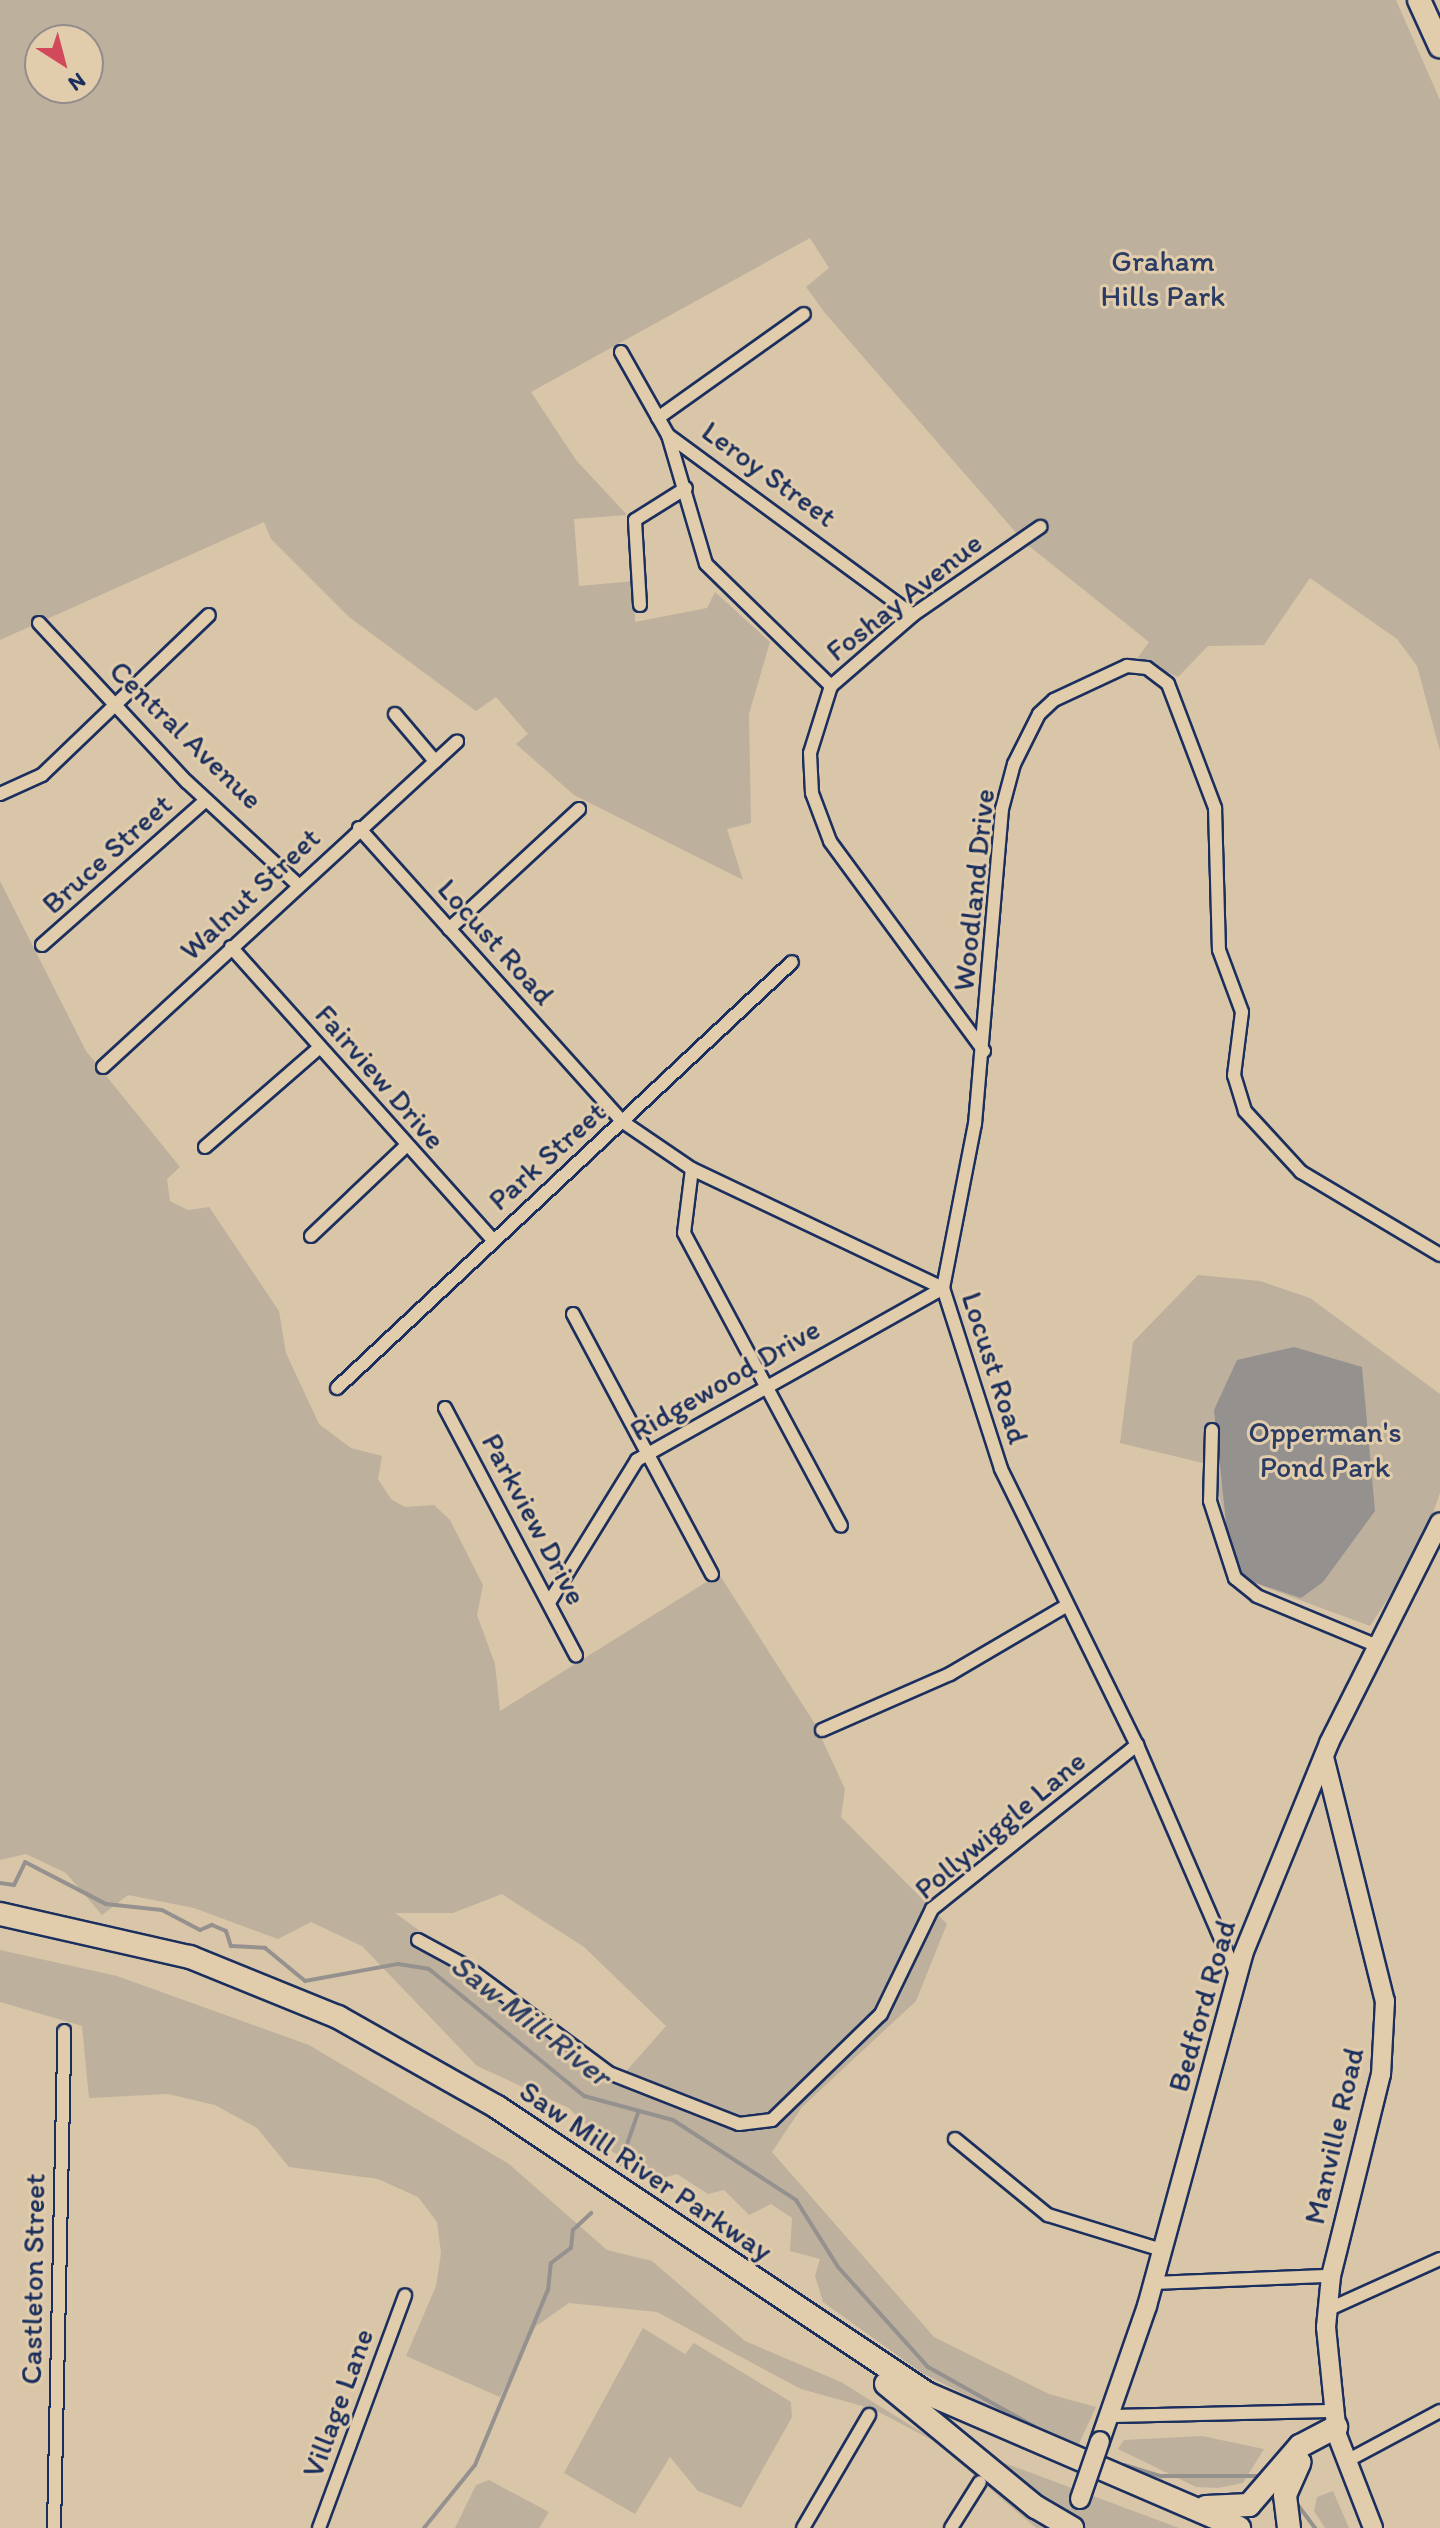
<!DOCTYPE html>
<style>
body{margin:0}
#map{position:relative;width:1440px;height:2528px;overflow:hidden;background:#d9c6a8;font-family:Itim,sans-serif}
div>[style]{position:absolute}
.green>*{inset:0;background:#bdb09d}
.water>*{inset:0;background:#95918e}
.stream>*{height:4px;margin:-2px;padding:0 2px;transform-origin:2px;border-radius:2px;background:#95918e}
.roads{filter:drop-shadow(2px 0 #1b2f5e) drop-shadow(-2px 0 #1b2f5e) drop-shadow(0 2px #1b2f5e) drop-shadow(0 -2px #1b2f5e)}
.street>*{height:12px;margin:-6px;padding:0 6px;transform-origin:6px;border-radius:6px;background:#e1ccab}
.secondary>*{height:18px;margin:-9px;padding:0 9px;transform-origin:9px;border-radius:9px;background:#e1ccab}
.highway>*{height:22px;margin:-11px;padding:0 11px;transform-origin:11px;border-radius:11px;background:#e1ccab}
.bridges{filter:drop-shadow(2px 0 #1b2f5e) drop-shadow(-2px 0 #1b2f5e) drop-shadow(0 2px #1b2f5e) drop-shadow(0 -2px #1b2f5e)}
.secondary-bridge>*{height:18px;margin:-9px;padding:0 9px;transform-origin:9px;border-radius:9px;background:#e1ccab}
span{translate:-50% -50%;white-space:nowrap;text-align:center;line-height:1.15;-webkit-text-stroke:6px #e1ccab;paint-order:stroke}
.park-label{font-size:30px;color:#2b3c64}
.street-label{font-size:30px;color:#1b2f5e}
.water-label{font-size:32px;color:#2d3e65;font-style:italic}
.north{position:absolute;left:24px;top:24px;width:80px;height:80px;box-sizing:border-box;background:#e1ccab;border:2px solid #928d8c;border-radius:50%;rotate:144deg;font-size:22px;font-weight:700;line-height:32px;text-align:center;color:#1b2f5e}
.north::after{content:'';display:block;margin:auto;width:28px;height:36px;background:#d1495b;clip-path:polygon(50% 0,100% 100%,50% 72%,0 100%)}
</style>
<div id="map">
<div class="green">
<i style="clip-path:polygon(evenodd,0 0,1396px 0,1440px 100px,1440px 751px,1417px 666px,1397px 639px,1310px 578px,1264px 645px,1208px 646px,1178px 677px,1137px 659px,1149px 642px,1024px 542px,825px 313px,806px 287px,829px 268px,810px 238px,531px 392px,576px 460px,627px 515px,574px 519px,579px 586px,634px 581px,635px 622px,707px 608px,715px 592px,770px 642px,749px 714px,751px 823px,727px 829px,743px 880px,574px 795px,516px 744px,528px 734px,496px 697px,476px 711px,349px 617px,271px 539px,264px 522px,0 640px,0 0,40px 40px,88px 40px,88px 88px,40px 88px,40px 40px)"></i>
<i style="clip-path:polygon(evenodd,0 881px,86px 1051px,180px 1167px,167px 1179px,170px 1201px,188px 1210px,209px 1207px,279px 1311px,286px 1353px,319px 1424px,351px 1448px,382px 1456px,378px 1479px,391px 1499px,405px 1507px,434px 1505px,450px 1520px,483px 1585px,477px 1615px,495px 1664px,500px 1711px,719px 1574px,815px 1724px,845px 1789px,841px 1817px,947px 1924px,916px 2001px,802px 2107px,772px 2152px,934px 2337px,1049px 2394px,1096px 2407px,1076px 2450px,922px 2373px,823px 2302px,815px 2276px,820px 2259px,790px 2251px,792px 2218px,771px 2204px,749px 2215px,724px 2190px,708px 2194px,677px 2174px,657px 2179px,613px 2152px,569px 2108px,477px 2066px,362px 1946px,311px 1922px,278px 1939px,194px 1908px,128px 1895px,102px 1915px,66px 1873px,26px 1854px,0 1860px,0 881px,502px 1894px,584px 1947px,666px 2026px,622px 2076px,395px 1913px,453px 1913px,502px 1894px)"></i>
<i style="clip-path:polygon(1198px 1275px,1260px 1281px,1310px 1298px,1440px 1394px,1440px 1493px,1420px 1550px,1370px 1626px,1262px 1586px,1238px 1568px,1211px 1465px,1120px 1443px,1133px 1342px)"></i>
<i style="clip-path:polygon(0 1950px,117px 1976px,309px 2045px,509px 2164px,607px 2250px,652px 2261px,745px 2341px,841px 2382px,971px 2463px,999px 2461px,1179px 2528px,1036px 2528px,934px 2441px,873px 2409px,801px 2389px,657px 2312px,569px 2303px,536px 2326px,500px 2397px,406px 2356px,436px 2286px,441px 2253px,437px 2222px,418px 2197px,378px 2179px,289px 2167px,257px 2128px,215px 2105px,168px 2094px,89px 2098px,82px 2026px,0 2002px)"></i>
<i style="clip-path:polygon(643px 2328px,685px 2354px,694px 2343px,791px 2402px,792px 2417px,741px 2508px,698px 2491px,670px 2457px,635px 2514px,564px 2473px)"></i>
<i style="clip-path:polygon(1202px 2436px,1264px 2449px,1243px 2483px,1218px 2488px,1196px 2487px,1118px 2449px,1124px 2440px)"></i>
<i style="clip-path:polygon(489px 2480px,549px 2512px,539px 2528px,455px 2528px,476px 2485px)"></i>
<i style="clip-path:polygon(1333px 2491px,1349px 2528px,1325px 2528px,1314px 2511px,1317px 2497px)"></i>
</div>
<div class="water">
<i style="clip-path:polygon(1294px 1347px,1362px 1367px,1375px 1511px,1323px 1582px,1301px 1598px,1243px 1579px,1229px 1550px,1214px 1410px,1237px 1360px)"></i>
</div>
<div class="stream">
<i style="left:0;top:1883px;width:14px;rotate:8deg"></i>
<i style="left:14px;top:1885px;width:25px;rotate:-64deg"></i>
<i style="left:25px;top:1862px;width:91px;rotate:27.4deg"></i>
<i style="left:106px;top:1904px;width:56px;rotate:6.1deg"></i>
<i style="left:162px;top:1910px;width:43px;rotate:27.8deg"></i>
<i style="left:200px;top:1930px;width:13px;rotate:-23deg"></i>
<i style="left:212px;top:1925px;width:15px;rotate:23deg"></i>
<i style="left:226px;top:1931px;width:16px;rotate:72deg"></i>
<i style="left:231px;top:1946px;width:34px;rotate:3deg"></i>
<i style="left:265px;top:1948px;width:52px;rotate:39.5deg"></i>
<i style="left:305px;top:1981px;width:95px;rotate:-10.4deg"></i>
<i style="left:398px;top:1964px;width:31px;rotate:9deg"></i>
<i style="left:429px;top:1969px;width:200px;rotate:39.3deg"></i>
<i style="left:584px;top:2096px;width:92px;rotate:15.1deg"></i>
<i style="left:673px;top:2120px;width:147px;rotate:33deg"></i>
<i style="left:796px;top:2200px;width:79px;rotate:57.9deg"></i>
<i style="left:838px;top:2267px;width:135px;rotate:48deg"></i>
<i style="left:928px;top:2367px;width:141px;rotate:29.3deg"></i>
<i style="left:620px;top:2164px;width:54px;rotate:-70.6deg"></i>
<i style="left:1124px;top:2465px;width:39px;rotate:17deg"></i>
<i style="left:1161px;top:2476px;width:102px"></i>
<i style="left:1294px;top:2500px;width:35px;rotate:53deg"></i>
<i style="left:424px;top:2528px;width:81px;rotate:-51deg"></i>
<i style="left:475px;top:2465px;width:190px;rotate:-67.4deg"></i>
<i style="left:548px;top:2290px;width:27px;rotate:-84deg"></i>
<i style="left:551px;top:2263px;width:25px;rotate:-37deg"></i>
<i style="left:571px;top:2248px;width:18px;rotate:-84deg"></i>
<i style="left:573px;top:2230px;width:25px;rotate:-43deg"></i>
</div>
<div class="roads">
<div class="street">
<i style="left:621px;top:352px;width:95px;rotate:60.5deg"></i>
<i style="left:668px;top:435px;width:134px;rotate:73.6deg"></i>
<i style="left:706px;top:564px;width:175px;rotate:44.3deg"></i>
<i style="left:658px;top:418px;width:179px;rotate:-35.5deg"></i>
<i style="left:668px;top:435px;width:304px;rotate:36.3deg"></i>
<i style="left:640px;top:605px;width:85px;rotate:-93.4deg"></i>
<i style="left:635px;top:520px;width:60px;rotate:-32.1deg"></i>
<i style="left:39px;top:623px;width:217px;rotate:47.1deg"></i>
<i style="left:187px;top:782px;width:150px;rotate:42.8deg"></i>
<i style="left:395px;top:714px;width:62px;rotate:49.6deg"></i>
<i style="left:0;top:794px;width:46px;rotate:-24.3deg"></i>
<i style="left:42px;top:775px;width:231px;rotate:-43.8deg"></i>
<i style="left:359px;top:828px;width:395px;rotate:48.1deg"></i>
<i style="left:623px;top:1122px;width:83px;rotate:34.3deg"></i>
<i style="left:692px;top:1169px;width:278px;rotate:25.4deg"></i>
<i style="left:943px;top:1288px;width:190px;rotate:72.2deg"></i>
<i style="left:1001px;top:1469px;width:308px;rotate:63.8deg"></i>
<i style="left:1137px;top:1745px;width:252px;rotate:66.6deg"></i>
<i style="left:449px;top:929px;width:177px;rotate:-42.7deg"></i>
<i style="left:42px;top:945px;width:219px;rotate:-41.5deg"></i>
<i style="left:231px;top:947px;width:393px;rotate:48.2deg"></i>
<i style="left:984px;top:1051px;width:260px;rotate:-126.3deg"></i>
<i style="left:830px;top:841px;width:51px;rotate:-110.6deg"></i>
<i style="left:812px;top:793px;width:40px;rotate:-92.9deg"></i>
<i style="left:810px;top:753px;width:70px;rotate:-72.6deg"></i>
<i style="left:831px;top:686px;width:108px;rotate:-40.9deg"></i>
<i style="left:913px;top:615px;width:155px;rotate:-34.7deg"></i>
<i style="left:103px;top:1067px;width:481px;rotate:-42.6deg"></i>
<i style="left:205px;top:1147px;width:152px;rotate:-41deg"></i>
<i style="left:692px;top:1169px;width:64px;rotate:97.1deg"></i>
<i style="left:684px;top:1233px;width:332px;rotate:61.8deg"></i>
<i style="left:311px;top:1236px;width:131px;rotate:-43.5deg"></i>
<i style="left:943px;top:1288px;width:167px;rotate:-79deg"></i>
<i style="left:975px;top:1124px;width:316px;rotate:-85.1deg"></i>
<i style="left:1002px;top:809px;width:47px;rotate:-75.1deg"></i>
<i style="left:1014px;top:764px;width:56px;rotate:-63.4deg"></i>
<i style="left:1039px;top:714px;width:21px;rotate:-43deg"></i>
<i style="left:1054px;top:700px;width:81px;rotate:-25deg"></i>
<i style="left:1127px;top:666px;width:20px;rotate:6deg"></i>
<i style="left:1147px;top:668px;width:26px;rotate:37deg"></i>
<i style="left:1168px;top:684px;width:133px;rotate:69.2deg"></i>
<i style="left:1215px;top:808px;width:142px;rotate:88.4deg"></i>
<i style="left:1219px;top:950px;width:66px;rotate:69.6deg"></i>
<i style="left:1242px;top:1012px;width:64px;rotate:97.2deg"></i>
<i style="left:1234px;top:1075px;width:38px;rotate:73deg"></i>
<i style="left:1245px;top:1111px;width:83px;rotate:47.4deg"></i>
<i style="left:1301px;top:1172px;width:162px;rotate:30.8deg"></i>
<i style="left:573px;top:1314px;width:295px;rotate:61.9deg"></i>
<i style="left:337px;top:1388px;width:623px;rotate:-43.11deg"></i>
<i style="left:445px;top:1408px;width:280px;rotate:62.1deg"></i>
<i style="left:1212px;top:1430px;width:71px;rotate:91.6deg"></i>
<i style="left:1210px;top:1501px;width:81px;rotate:72deg"></i>
<i style="left:1235px;top:1578px;width:28px;rotate:39deg"></i>
<i style="left:1257px;top:1596px;width:131px;rotate:22.5deg"></i>
<i style="left:550px;top:1601px;width:166px;rotate:-58.3deg"></i>
<i style="left:637px;top:1460px;width:351px;rotate:-29.3deg"></i>
<i style="left:822px;top:1730px;width:140px;rotate:-23.6deg"></i>
<i style="left:950px;top:1674px;width:134px;rotate:-30.4deg"></i>
<i style="left:418px;top:1940px;width:52px;rotate:28.5deg"></i>
<i style="left:464px;top:1965px;width:181px;rotate:36.7deg"></i>
<i style="left:609px;top:2073px;width:140px;rotate:21.4deg"></i>
<i style="left:739px;top:2124px;width:33px;rotate:-7deg"></i>
<i style="left:772px;top:2120px;width:152px;rotate:-44.2deg"></i>
<i style="left:881px;top:2014px;width:117px;rotate:-64.1deg"></i>
<i style="left:932px;top:1909px;width:263px;rotate:-38.7deg"></i>
<i style="left:955px;top:2139px;width:120px;rotate:39.3deg"></i>
<i style="left:1048px;top:2215px;width:119px;rotate:17.1deg"></i>
<i style="left:1153px;top:2283px;width:178px;rotate:-2.3deg"></i>
<i style="left:1327px;top:2310px;width:124px;rotate:-24.3deg"></i>
<i style="left:1109px;top:2416px;width:224px;rotate:-1.3deg"></i>
<i style="left:1345px;top:2462px;width:108px;rotate:-28.2deg"></i>
<i style="left:54px;top:2528px;width:497px;rotate:-88.8deg"></i>
<i style="left:319px;top:2528px;width:248px;rotate:-69.7deg"></i>
<i style="left:803px;top:2528px;width:131px;rotate:-59.7deg"></i>
<i style="left:951px;top:2528px;width:54px;rotate:-57.8deg"></i>
</div>
<div class="secondary">
<i style="left:1324px;top:1757px;width:252px;rotate:76deg"></i>
<i style="left:1385px;top:2001px;width:73px;rotate:93.1deg"></i>
<i style="left:1381px;top:2074px;width:208px;rotate:103.9deg"></i>
<i style="left:1331px;top:2276px;width:51px;rotate:95.6deg"></i>
<i style="left:1326px;top:2327px;width:109px;rotate:84.2deg"></i>
<i style="left:1337px;top:2435px;width:100px;rotate:68.8deg"></i>
<i style="left:1100px;top:2441px;width:143px;rotate:-70.8deg"></i>
<i style="left:1147px;top:2306px;width:365px;rotate:-74.7deg"></i>
<i style="left:1243px;top:1954px;width:228px;rotate:-67.8deg"></i>
<i style="left:1329px;top:1743px;width:247px;rotate:-63.3deg"></i>
</div>
<div class="highway">
<i style="left:1419px;top:0;width:51px;rotate:65.5deg"></i>
<i style="left:0;top:1914px;width:195px;rotate:12.8deg"></i>
<i style="left:190px;top:1957px;width:160px;rotate:22.1deg"></i>
<i style="left:338px;top:2017px;width:183px;rotate:29.5deg"></i>
<i style="left:497px;top:2107px;width:516px;rotate:33.69deg"></i>
<i style="left:926px;top:2393px;width:341px;rotate:23.3deg"></i>
<i style="left:886px;top:2384px;width:194px;rotate:39.4deg"></i>
<i style="left:1036px;top:2507px;width:42px;rotate:30.3deg"></i>
<i style="left:1206px;top:2507px;width:43px;rotate:-2.7deg"></i>
<i style="left:1249px;top:2505px;width:78px;rotate:-49.2deg"></i>
<i style="left:1300px;top:2446px;width:41px;rotate:-27.8deg"></i>
<i style="left:1289px;top:2528px;width:33px;rotate:-97deg"></i>
<i style="left:1285px;top:2495px;width:36px;rotate:-66deg"></i>
</div>
</div>
<div class="bridges">
<div class="secondary-bridge">
<i style="left:1080px;top:2499px;width:61px;rotate:-71deg"></i>
</div>
</div>
<div class="park-label">
<span style="left:1163px;top:278px">Graham<br>Hills Park</span>
<span style="left:1325px;top:1449px">Opperman's<br>Pond Park</span>
</div>
<div class="street-label">
<span style="left:769px;top:474px;rotate:36deg">Leroy Street</span>
<span style="left:904px;top:597px;rotate:-38deg">Foshay Avenue</span>
<span style="left:186px;top:735px;rotate:44deg">Central Avenue</span>
<span style="left:107px;top:854px;rotate:-42deg">Bruce Street</span>
<span style="left:974px;top:890px;rotate:-84deg">Woodland Drive</span>
<span style="left:250px;top:894px;rotate:-43deg">Walnut Street</span>
<span style="left:496px;top:942px;rotate:48deg">Locust Road</span>
<span style="left:380px;top:1077px;rotate:49deg">Fairview Drive</span>
<span style="left:547px;top:1156px;rotate:-42deg">Park Street</span>
<span style="left:995px;top:1368px;rotate:72deg">Locust Road</span>
<span style="left:725px;top:1380px;rotate:-30deg">Ridgewood Drive</span>
<span style="left:534px;top:1519px;rotate:62deg">Parkview Drive</span>
<span style="left:1000px;top:1825px;rotate:-40deg">Pollywiggle Lane</span>
<span style="left:1202px;top:2006px;rotate:-74deg">Bedford Road</span>
<span style="left:1334px;top:2136px;rotate:-77deg">Manville Road</span>
<span style="left:646px;top:2171px;rotate:34deg">Saw Mill River Parkway</span>
<span style="left:33px;top:2279px;rotate:-89deg">Castleton Street</span>
<span style="left:338px;top:2403px;rotate:-70deg">Village Lane</span>
</div>
<div class="water-label">
<span style="left:531px;top:2020px;rotate:38deg">Saw Mill River</span>
</div>
<div class="north">N</div>
</div>
